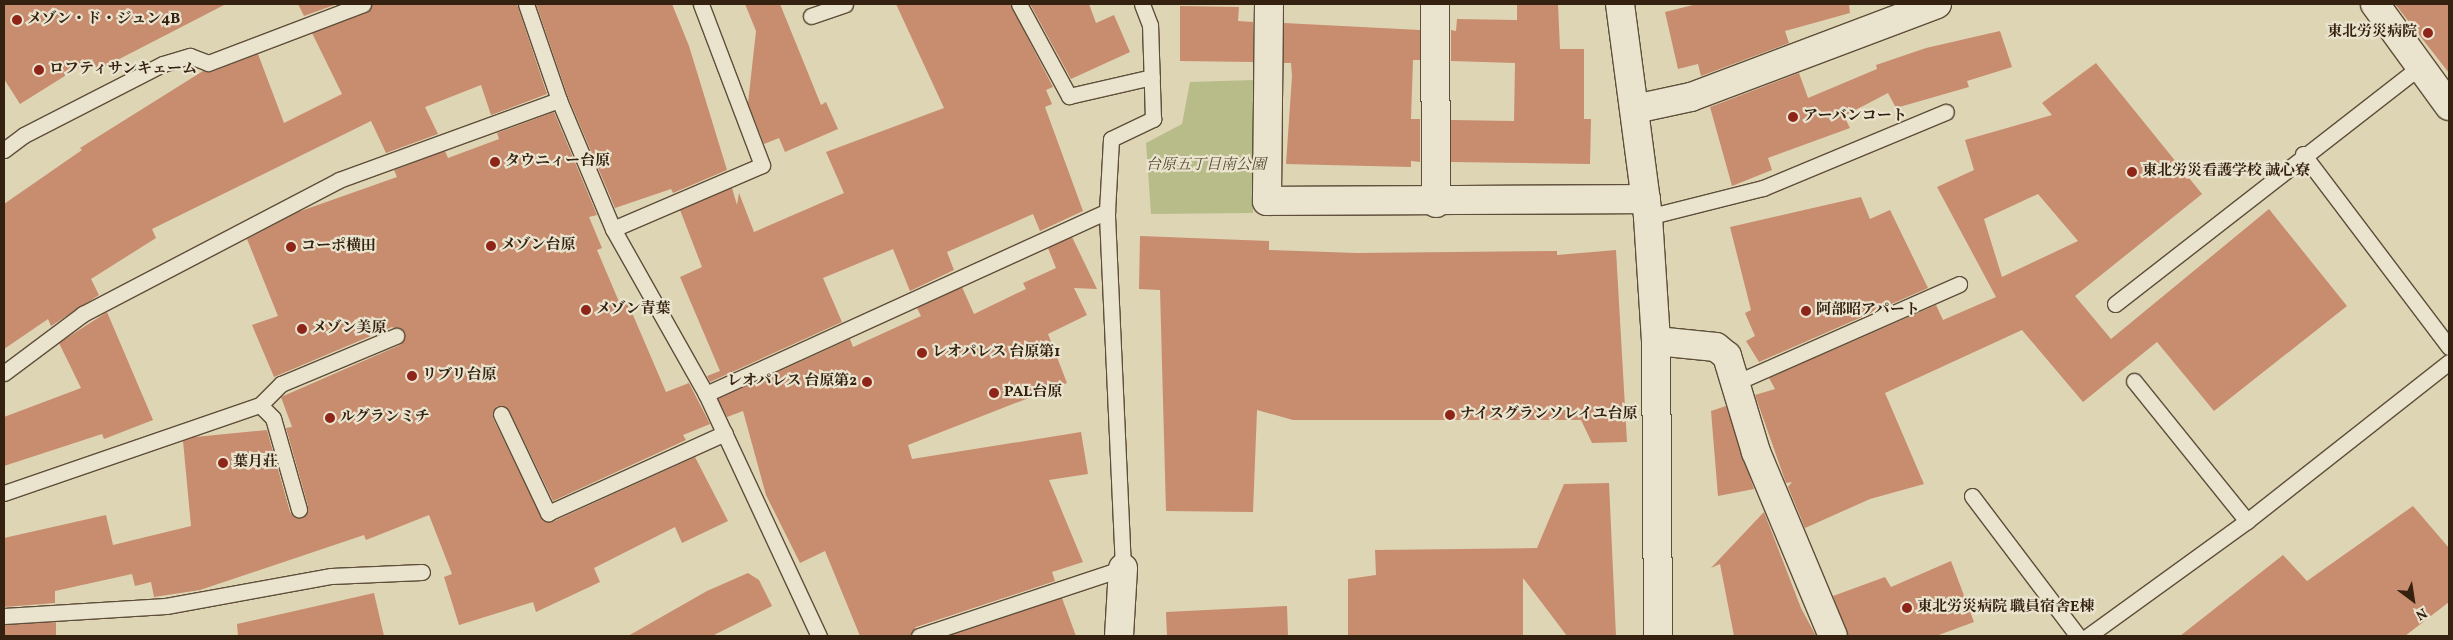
<!DOCTYPE html>
<meta charset="utf-8">
<style>
body{margin:0}
#map{position:relative;width:2453px;height:640px;overflow:hidden;background:#ded5b5;font-family:Vollkorn,"Noto Serif JP",serif}
div>[style]{position:absolute}
.green>*{inset:0;background:#b8bc89}
.building>*{inset:0;background:#c88c6e}
.roads{filter:drop-shadow(1px 0 #5f4e39) drop-shadow(-1px 0 #5f4e39) drop-shadow(0 1px #5f4e39) drop-shadow(0 -1px #5f4e39)}
.service>*{height:15px;margin:-7.5px;padding:0 7.5px;transform-origin:7.5px;border-radius:7.5px;background:#eae4cf}
.minor>*{height:28px;margin:-14px;padding:0 14px;transform-origin:14px;border-radius:14px;background:#eae4cf}
.tertiary>*{height:28px;margin:-14px;padding:0 14px;transform-origin:14px;border-radius:14px;background:#eae4cf}
.dots>*{width:14px;height:14px;translate:-50% -50%;box-sizing:border-box;border:2px solid #eae4cf;border-radius:50%}
span{translate:-50% -50%;white-space:nowrap;text-align:center;line-height:1.15;-webkit-text-stroke:4.5px #eae4cf;paint-order:stroke}
.poi-label{font-size:15px;color:#352110;font-weight:700}
.left{translate:0 -50%;text-align:left}
.right{translate:-100% -50%;text-align:right}
.park-label{font-size:15px;color:#56482e;font-style:italic}
.frame{position:absolute;inset:0;border:5px solid #352110;pointer-events:none}
.north{position:absolute;left:2388px;top:575px;width:50px;height:50px;-webkit-text-stroke:4px #eae4cf;paint-order:stroke;rotate:149deg;font-size:14px;font-weight:700;line-height:20px;text-align:center;color:#352110}
.north::after{content:'';display:block;margin:auto;width:18px;height:22px;background:#352110;clip-path:polygon(50% 0,100% 100%,50% 72%,0 100%)}
</style>
<div id="map">
<div class="green">
<i style="clip-path:polygon(1254px 80px,1253px 213px,1151px 214px,1146px 143px,1182px 124px,1190px 82px)"></i>
</div>
<div class="building">
<i style="clip-path:polygon(4px 4px,226px 4px,98px 70px,92px 59px,20px 104px,4px 79px)"></i>
<i style="clip-path:polygon(298px 4px,337px 4px,304px 16px)"></i>
<i style="clip-path:polygon(372px 4px,517px 4px,547px 94px,491px 115px,481px 85px,425px 107px,438px 134px,386px 153px,371px 121px,152px 229px,156px 238px,91px 279px,99px 295px,51px 326px,48px 319px,4px 349px,4px 204px,82px 150px,80px 148px,203px 71px,211px 72px,258px 54px,284px 123px,342px 94px,312px 33px,366px 13px)"></i>
<i style="clip-path:polygon(536px 4px,672px 4px,689px 46px,727px 170px,673px 193px,671px 189px,615px 208px,568px 97px)"></i>
<i style="clip-path:polygon(745px 4px,780px 4px,821px 105px,826px 102px,838px 129px,785px 152px,779px 138px,764px 144px,748px 103px,756px 31px)"></i>
<i style="clip-path:polygon(896px 4px,1010px 4px,1053px 87px,1046px 90px,1052px 104px,1045px 107px,1083px 211px,1040px 231px,1033px 214px,947px 252px,954px 270px,910px 291px,893px 249px,823px 278px,842px 322px,710px 382px,707px 376px,720px 371px,680px 277px,702px 267px,680px 210px,732px 188px,737px 205px,739px 193px,754px 232px,844px 193px,826px 152px,944px 108px)"></i>
<i style="clip-path:polygon(1030px 4px,1089px 4px,1096px 23px,1114px 15px,1130px 52px,1071px 79px)"></i>
<i style="clip-path:polygon(1517px 4px,1558px 4px,1560px 49px,1584px 49px,1584px 119px,1591px 119px,1590px 164px,1451px 162px,1451px 120px,1514px 121px,1515px 63px,1451px 61px,1451px 30px,1456px 31px,1457px 19px,1517px 20px)"></i>
<i style="clip-path:polygon(1697px 4px,1849px 4px,1850px 13px,1785px 31px,1789px 43px,1701px 76px,1698px 64px,1678px 69px,1665px 12px)"></i>
<i style="clip-path:polygon(2395px 4px,2449px 4px,2449px 73px)"></i>
<i style="clip-path:polygon(1180px 6px,1239px 7px,1238px 21px,1253px 22px,1253px 62px,1180px 61px)"></i>
<i style="clip-path:polygon(1284px 23px,1420px 30px,1420px 60px,1413px 60px,1411px 119px,1420px 119px,1420px 162px,1411px 161px,1411px 167px,1286px 164px,1292px 76px,1291px 63px,1284px 63px)"></i>
<i style="clip-path:polygon(2000px 31px,2012px 67px,1967px 81px,1969px 87px,1896px 108px,1888px 93px,1844px 116px,1850px 128px,1768px 158px,1772px 170px,1732px 186px,1710px 107px,1799px 73px,1808px 98px,1877px 69px,1876px 65px,1926px 48px)"></i>
<i style="clip-path:polygon(evenodd,2096px 63px,2202px 194px,2075px 296px,2111px 339px,2269px 209px,2347px 306px,2214px 411px,2157px 342px,2083px 402px,2022px 330px,1885px 393px,1924px 484px,1870px 499px,1805px 528px,1788px 487px,1792px 482px,1786px 483px,1755px 395px,1775px 389px,1769px 378px,1936px 305px,1943px 320px,1996px 297px,1937px 187px,1974px 170px,1965px 140px,2052px 115px,2042px 103px,2096px 63px,2038px 194px,2078px 241px,2002px 277px,1984px 219px,2038px 194px)"></i>
<i style="clip-path:polygon(554px 112px,597px 215px,589px 217px,602px 248px,597px 250px,620px 304px,627px 301px,666px 392px,689px 383px,710px 424px,683px 435px,686px 440px,553px 501px,509px 410px,497px 406px,493px 418px,543px 521px,552px 522px,695px 457px,728px 521px,682px 543px,675px 527px,594px 568px,600px 582px,536px 612px,533px 602px,459px 625px,444px 577px,452px 574px,429px 515px,366px 540px,364px 535px,200px 590px,154px 597px,151px 582px,135px 586px,132px 574px,55px 591px,55px 603px,4px 607px,4px 538px,106px 515px,113px 545px,191px 526px,183px 441px,195px 437px,267px 430px,290px 512px,296px 518px,305px 516px,308px 506px,286px 428px,292px 427px,281px 397px,400px 345px,405px 333px,392px 327px,274px 377px,252px 325px,278px 316px,247px 239px,298px 212px,397px 177px,394px 170px,445px 151px,448px 158px,499px 139px,497px 133px)"></i>
<i style="clip-path:polygon(1861px 197px,1870px 219px,1890px 210px,1928px 288px,1759px 362px,1746px 341px,1755px 336px,1745px 313px,1751px 310px,1730px 227px)"></i>
<i style="clip-path:polygon(1140px 236px,1269px 241px,1269px 250px,1357px 253px,1557px 251px,1557px 255px,1616px 250px,1627px 442px,1592px 443px,1581px 420px,1293px 420px,1257px 410px,1253px 512px,1166px 511px,1160px 290px,1139px 289px)"></i>
<i style="clip-path:polygon(1072px 237px,1097px 289px,1074px 288px,1087px 315px,1048px 334px,1067px 383px,908px 445px,912px 459px,1081px 432px,1088px 474px,1049px 480px,1083px 562px,1052px 572px,1055px 581px,916px 627px,910px 636px,860px 636px,825px 551px,800px 563px,766px 495px,743px 411px,727px 417px,718px 399px,850px 339px,853px 347px,921px 316px,917px 308px,962px 287px,974px 314px,1026px 289px,1023px 283px,1056px 268px,1048px 248px)"></i>
<i style="clip-path:polygon(107px 312px,153px 420px,104px 439px,102px 434px,4px 466px,4px 417px,81px 388px,59px 343px)"></i>
<i style="clip-path:polygon(1726px 406px,1754px 489px,1718px 496px,1711px 411px)"></i>
<i style="clip-path:polygon(1609px 483px,1616px 636px,1567px 636px,1523px 578px,1523px 636px,1348px 636px,1348px 579px,1376px 575px,1375px 550px,1537px 548px,1564px 484px)"></i>
<i style="clip-path:polygon(2413px 506px,2449px 548px,2449px 602px,2405px 636px,2180px 636px,2283px 555px,2307px 581px)"></i>
<i style="clip-path:polygon(1764px 512px,1801px 608px,1816px 636px,1734px 636px,1720px 564px,1711px 568px)"></i>
<i style="clip-path:polygon(1951px 561px,1974px 622px,1936px 636px,1848px 636px,1833px 596px,1885px 577px,1891px 587px)"></i>
<i style="clip-path:polygon(748px 573px,759px 580px,772px 606px,712px 636px,628px 636px,707px 591px)"></i>
<i style="clip-path:polygon(374px 593px,384px 636px,238px 636px,237px 624px)"></i>
<i style="clip-path:polygon(1062px 598px,1076px 636px,948px 636px)"></i>
<i style="clip-path:polygon(1287px 606px,1288px 636px,1167px 636px,1166px 612px)"></i>
<i style="clip-path:polygon(56px 622px,56px 636px,4px 636px,4px 625px)"></i>
</div>
<div class="roads">
<div class="service">
<i style="left:526px;top:4px;width:102px;rotate:71deg"></i>
<i style="left:559px;top:100px;width:140px;rotate:67.3deg"></i>
<i style="left:613px;top:229px;width:189px;rotate:60.6deg"></i>
<i style="left:706px;top:394px;width:267px;rotate:65deg"></i>
<i style="left:1019px;top:4px;width:105px;rotate:61.5deg"></i>
<i style="left:1069px;top:96px;width:85px;rotate:-12.9deg"></i>
<i style="left:811px;top:16px;width:36px;rotate:-19deg"></i>
<i style="left:4px;top:150px;width:25px;rotate:-37deg"></i>
<i style="left:24px;top:135px;width:156px;rotate:-27.1deg"></i>
<i style="left:163px;top:64px;width:28px;rotate:-17deg"></i>
<i style="left:190px;top:56px;width:19px;rotate:21deg"></i>
<i style="left:208px;top:63px;width:166px;rotate:-20.8deg"></i>
<i style="left:2303px;top:154px;width:242px;rotate:52.9deg"></i>
<i style="left:1648px;top:217px;width:119px;rotate:-14.2deg"></i>
<i style="left:1763px;top:188px;width:198px;rotate:-22.6deg"></i>
<i style="left:613px;top:229px;width:162px;rotate:-23.2deg"></i>
<i style="left:762px;top:165px;width:172px;rotate:-110.8deg"></i>
<i style="left:2115px;top:304px;width:385px;rotate:-37.9deg"></i>
<i style="left:4px;top:373px;width:99px;rotate:-36.8deg"></i>
<i style="left:83px;top:314px;width:289px;rotate:-27.6deg"></i>
<i style="left:339px;top:180px;width:234px;rotate:-20deg"></i>
<i style="left:2134px;top:381px;width:180px;rotate:51.1deg"></i>
<i style="left:1735px;top:383px;width:245px;rotate:-23.8deg"></i>
<i style="left:706px;top:394px;width:441px;rotate:-24.5deg"></i>
<i style="left:260px;top:405px;width:18px;rotate:45deg"></i>
<i style="left:273px;top:418px;width:95px;rotate:74.1deg"></i>
<i style="left:501px;top:414px;width:110px;rotate:64.6deg"></i>
<i style="left:548px;top:513px;width:194px;rotate:-24.3deg"></i>
<i style="left:4px;top:493px;width:271px;rotate:-19deg"></i>
<i style="left:260px;top:405px;width:30px;rotate:-45deg"></i>
<i style="left:281px;top:384px;width:125px;rotate:-22.7deg"></i>
<i style="left:1972px;top:496px;width:176px;rotate:52.9deg"></i>
<i style="left:4px;top:616px;width:162px;rotate:-3.5deg"></i>
<i style="left:166px;top:606px;width:168px;rotate:-10.3deg"></i>
<i style="left:331px;top:576px;width:91px;rotate:-2.5deg"></i>
<i style="left:919px;top:636px;width:215px;rotate:-18.4deg"></i>
<i style="left:1123px;top:568px;width:357px;rotate:-92.6deg"></i>
<i style="left:1107px;top:211px;width:72px;rotate:-86.8deg"></i>
<i style="left:1111px;top:139px;width:47px;rotate:-25.5deg"></i>
<i style="left:1153px;top:119px;width:94px;rotate:-91.8deg"></i>
<i style="left:1150px;top:25px;width:22px;rotate:-111deg"></i>
<i style="left:2088px;top:636px;width:196px;rotate:-35.9deg"></i>
<i style="left:2247px;top:521px;width:257px;rotate:-38.2deg"></i>
</div>
<div class="minor">
<i style="left:1269px;top:4px;width:197px;rotate:90.6deg"></i>
<i style="left:1267px;top:201px;width:379px;rotate:-0.3deg"></i>
<i style="left:1435px;top:4px;width:199px;rotate:89.7deg"></i>
<i style="left:2375px;top:4px;width:126px;rotate:54deg"></i>
<i style="left:1635px;top:109px;width:57px;rotate:-12.1deg"></i>
<i style="left:1691px;top:97px;width:263px;rotate:-20.7deg"></i>
<i style="left:1656px;top:341px;width:60px;rotate:5.7deg"></i>
<i style="left:1716px;top:347px;width:14px;rotate:39deg"></i>
<i style="left:1727px;top:356px;width:100px;rotate:73.2deg"></i>
<i style="left:1756px;top:452px;width:199px;rotate:67.3deg"></i>
<i style="left:1119px;top:636px;width:68px;rotate:-86.6deg"></i>
</div>
<div class="tertiary">
<i style="left:1620px;top:4px;width:215px;rotate:82.5deg"></i>
<i style="left:1648px;top:217px;width:124px;rotate:86.3deg"></i>
<i style="left:1656px;top:341px;width:295px;rotate:89.6deg"></i>
</div>
</div>
<div class="dots">
<i style="left:17px;top:20px;background:#8f2418"></i>
<i style="left:2428px;top:33px;background:#8f2418"></i>
<i style="left:39px;top:70px;background:#8f2418"></i>
<i style="left:1793px;top:117px;background:#8f2418"></i>
<i style="left:495px;top:162px;background:#8f2418"></i>
<i style="left:2132px;top:172px;background:#8f2418"></i>
<i style="left:491px;top:246px;background:#8f2418"></i>
<i style="left:291px;top:247px;background:#8f2418"></i>
<i style="left:586px;top:310px;background:#8f2418"></i>
<i style="left:1806px;top:311px;background:#8f2418"></i>
<i style="left:302px;top:329px;background:#8f2418"></i>
<i style="left:922px;top:353px;background:#8f2418"></i>
<i style="left:412px;top:376px;background:#8f2418"></i>
<i style="left:867px;top:382px;background:#8f2418"></i>
<i style="left:994px;top:393px;background:#8f2418"></i>
<i style="left:1450px;top:415px;background:#8f2418"></i>
<i style="left:330px;top:418px;background:#8f2418"></i>
<i style="left:223px;top:463px;background:#8f2418"></i>
<i style="left:1907px;top:608px;background:#8f2418"></i>
</div>
<div class="poi-label">
<span class="left" style="left:27px;top:20px">メゾン・ド・ジュン4B</span>
<span class="right" style="left:2417px;top:33px">東北労災病院</span>
<span class="left" style="left:49px;top:70px">ロフティサンキェーム</span>
<span class="left" style="left:1803px;top:117px">アーバンコート</span>
<span class="left" style="left:505px;top:162px">タウニィー台原</span>
<span class="left" style="left:2142px;top:172px">東北労災看護学校 誠心寮</span>
<span class="left" style="left:501px;top:246px">メゾン台原</span>
<span class="left" style="left:301px;top:247px">コーポ横田</span>
<span class="left" style="left:596px;top:310px">メゾン青葉</span>
<span class="left" style="left:1816px;top:311px">阿部昭アパート</span>
<span class="left" style="left:312px;top:329px">メゾン美原</span>
<span class="left" style="left:932px;top:353px">レオパレス 台原第1</span>
<span class="left" style="left:422px;top:376px">リブリ台原</span>
<span class="right" style="left:857px;top:382px">レオパレス 台原第2</span>
<span class="left" style="left:1004px;top:393px">PAL台原</span>
<span class="left" style="left:1460px;top:415px">ナイスグランソレイユ台原</span>
<span class="left" style="left:340px;top:418px">ルグランミチ</span>
<span class="left" style="left:233px;top:463px">葉月荘</span>
<span class="left" style="left:1917px;top:608px">東北労災病院 職員宿舎E棟</span>
</div>
<div class="park-label">
<span style="left:1206px;top:166px">台原五丁目南公園</span>
</div>
<div class="frame"></div>
<div class="north">N</div>
</div>
